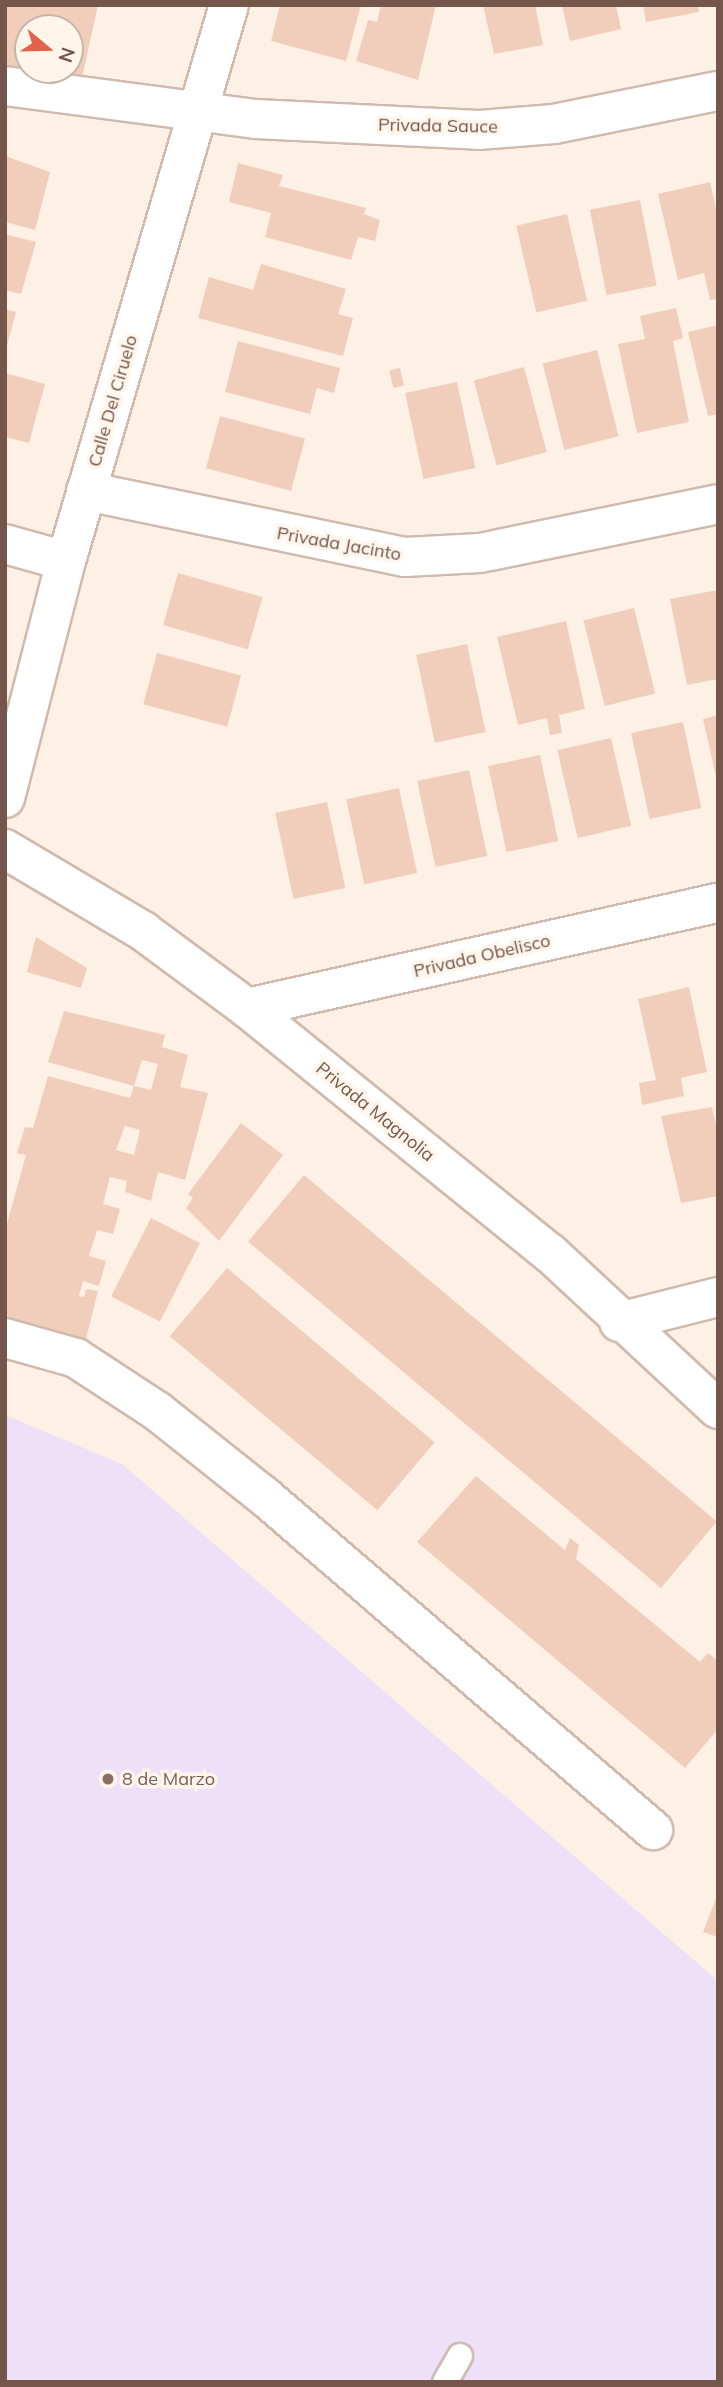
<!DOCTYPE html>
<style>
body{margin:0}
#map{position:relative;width:723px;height:2387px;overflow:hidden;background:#fcf1e4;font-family:Mulish,sans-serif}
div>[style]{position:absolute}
.education>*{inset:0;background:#eee0f8}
.building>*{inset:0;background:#f1cdbb;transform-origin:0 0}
.roads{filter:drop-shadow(2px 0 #cfbaad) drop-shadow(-2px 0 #cfbaad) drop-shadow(0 2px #cfbaad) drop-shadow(0 -2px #cfbaad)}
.lane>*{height:24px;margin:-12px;padding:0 12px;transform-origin:12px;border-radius:12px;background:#fff}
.street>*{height:38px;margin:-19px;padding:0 19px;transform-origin:19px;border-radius:19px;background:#fff}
.secondary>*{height:38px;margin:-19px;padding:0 19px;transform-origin:19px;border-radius:19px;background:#fff}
.dots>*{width:19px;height:19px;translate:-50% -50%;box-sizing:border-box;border:4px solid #fff5ea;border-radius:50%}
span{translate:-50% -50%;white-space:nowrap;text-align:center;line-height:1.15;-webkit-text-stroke:7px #fff5ea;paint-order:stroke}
.street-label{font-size:18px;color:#74564a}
.education-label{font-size:18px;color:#785e54}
.left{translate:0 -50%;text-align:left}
.frame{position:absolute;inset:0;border:7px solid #74564a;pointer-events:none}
.north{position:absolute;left:14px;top:14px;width:70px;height:70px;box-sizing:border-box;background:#fff5ea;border:2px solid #c7b5aa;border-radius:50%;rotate:109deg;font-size:19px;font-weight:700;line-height:28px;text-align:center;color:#74564a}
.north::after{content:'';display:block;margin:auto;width:24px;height:32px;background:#e5614a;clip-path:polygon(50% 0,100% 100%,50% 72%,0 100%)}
</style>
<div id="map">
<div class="education">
<i style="clip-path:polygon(5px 1415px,122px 1464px,718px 1981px,718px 2382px,5px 2382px)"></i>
</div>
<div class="building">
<i style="clip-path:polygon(evenodd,6px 5px,98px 5px,80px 87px,5px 67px,6px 5px,28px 28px,70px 28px,70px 70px,28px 70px,28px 28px)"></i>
<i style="clip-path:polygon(280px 5px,361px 5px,346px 61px,271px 41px)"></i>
<i style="clip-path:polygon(381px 5px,436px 5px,418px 80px,356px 61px,368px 20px,377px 22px)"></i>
<i style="clip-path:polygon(483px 5px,535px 5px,543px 45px,494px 54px)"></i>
<i style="clip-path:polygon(562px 5px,616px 5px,621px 29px,570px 41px)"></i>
<i style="clip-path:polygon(643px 5px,698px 5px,699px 12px,646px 22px)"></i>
<i style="clip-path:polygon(5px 156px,50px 172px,35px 230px,5px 222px)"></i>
<i style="clip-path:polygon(238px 163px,283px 175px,279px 186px,366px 208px,364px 214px,380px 220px,375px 241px,358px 237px,351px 260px,265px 237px,271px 213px,229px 202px)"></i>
<i style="clip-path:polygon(710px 182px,718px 217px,718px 299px,710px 300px,704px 273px,678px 280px,658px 194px)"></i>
<i style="left:640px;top:200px;width:87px;height:51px;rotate:79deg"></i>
<i style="left:567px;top:214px;width:89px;height:52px;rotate:77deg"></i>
<i style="clip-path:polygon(5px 234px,36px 242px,21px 294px,5px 290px)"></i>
<i style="clip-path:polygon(261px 264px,346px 289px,338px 314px,353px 318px,343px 356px,198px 318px,209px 277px,253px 290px)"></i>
<i style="clip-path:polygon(676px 308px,683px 338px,673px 341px,689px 422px,637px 433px,618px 344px,645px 339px,640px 316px)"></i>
<i style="clip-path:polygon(5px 309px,16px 312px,6px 349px,5px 349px)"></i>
<i style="clip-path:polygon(718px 325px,718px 414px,708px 416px,688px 332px)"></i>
<i style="clip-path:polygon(238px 341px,340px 368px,334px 393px,317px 388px,310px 414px,225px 392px)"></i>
<i style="left:597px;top:350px;width:89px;height:56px;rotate:76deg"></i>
<i style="left:524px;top:367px;width:88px;height:52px;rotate:75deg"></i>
<i style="left:400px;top:368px;width:18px;height:11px;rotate:77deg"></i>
<i style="clip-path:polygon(5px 373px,45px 384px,29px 443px,5px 437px)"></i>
<i style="left:457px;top:382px;width:88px;height:53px;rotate:78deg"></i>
<i style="left:220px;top:416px;width:88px;height:54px;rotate:15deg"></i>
<i style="left:178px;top:573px;width:88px;height:54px;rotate:16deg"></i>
<i style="clip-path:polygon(718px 590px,718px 679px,687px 685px,670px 599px)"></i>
<i style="left:634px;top:608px;width:88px;height:52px;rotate:76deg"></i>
<i style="clip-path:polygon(566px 621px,585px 709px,559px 715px,562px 733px,550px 735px,547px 718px,518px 725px,497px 637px)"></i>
<i style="left:467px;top:644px;width:90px;height:52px;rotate:78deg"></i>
<i style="left:157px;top:653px;width:87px;height:53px;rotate:15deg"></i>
<i style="clip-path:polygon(718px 715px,718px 781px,717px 781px,703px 719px)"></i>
<i style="left:683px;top:722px;width:88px;height:53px;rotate:78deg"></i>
<i style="left:611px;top:738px;width:90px;height:55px;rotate:77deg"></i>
<i style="left:540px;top:755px;width:88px;height:53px;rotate:78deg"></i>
<i style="left:469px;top:770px;width:88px;height:53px;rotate:78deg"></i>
<i style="left:399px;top:788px;width:87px;height:54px;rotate:78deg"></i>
<i style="left:327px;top:802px;width:88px;height:53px;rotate:78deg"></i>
<i style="clip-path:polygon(36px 937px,87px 968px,81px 988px,27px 972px)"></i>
<i style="clip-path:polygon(689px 987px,707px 1072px,681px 1078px,684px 1096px,642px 1105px,639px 1083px,656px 1080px,638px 999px)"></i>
<i style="clip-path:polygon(evenodd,64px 1011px,165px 1035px,162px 1047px,188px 1055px,180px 1087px,208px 1093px,185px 1180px,158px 1172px,151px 1201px,125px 1192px,127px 1181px,110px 1177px,103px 1204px,120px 1209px,113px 1234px,97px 1230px,89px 1256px,106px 1261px,99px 1286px,83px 1281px,79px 1296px,84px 1297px,86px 1289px,98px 1291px,86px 1339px,5px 1319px,5px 1231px,26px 1155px,17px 1153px,25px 1127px,33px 1128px,48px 1076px,130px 1098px,134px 1086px,151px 1090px,158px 1064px,142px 1060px,134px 1086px,48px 1062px,64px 1011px,125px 1126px,140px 1130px,134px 1155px,116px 1150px,125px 1126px)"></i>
<i style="clip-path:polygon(712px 1107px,718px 1134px,718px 1196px,681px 1203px,661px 1116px)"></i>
<i style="clip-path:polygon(241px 1123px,283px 1155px,219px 1241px,186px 1208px,193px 1198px,188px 1194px)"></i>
<i style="left:304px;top:1175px;width:539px;height:87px;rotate:40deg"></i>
<i style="left:151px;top:1218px;width:55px;height:88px;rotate:27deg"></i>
<i style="left:227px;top:1268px;width:271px;height:89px;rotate:40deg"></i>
<i style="clip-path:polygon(476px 1476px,565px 1550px,570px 1538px,579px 1545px,576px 1559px,700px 1662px,708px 1653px,718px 1661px,718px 1729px,685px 1768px,417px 1542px)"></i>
<i style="clip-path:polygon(718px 1893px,718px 1937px,703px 1932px)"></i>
</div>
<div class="roads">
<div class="lane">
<i style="left:445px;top:2382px;width:30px;rotate:-60deg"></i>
</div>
<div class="street">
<i style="left:5px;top:86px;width:253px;rotate:7.5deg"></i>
<i style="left:256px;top:119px;width:223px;rotate:2.8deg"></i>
<i style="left:479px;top:130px;width:75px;rotate:-4.6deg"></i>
<i style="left:554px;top:124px;width:167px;rotate:-11.4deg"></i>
<i style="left:86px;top:491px;width:326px;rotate:11.7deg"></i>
<i style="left:405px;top:557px;width:75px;rotate:-3.1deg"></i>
<i style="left:480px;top:553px;width:243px;rotate:-11.6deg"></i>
<i style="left:5px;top:544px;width:63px;rotate:15.6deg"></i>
<i style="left:247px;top:1008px;width:483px;rotate:-12.6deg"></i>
<i style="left:619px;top:1322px;width:102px;rotate:-14.2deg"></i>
<i style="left:5px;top:1338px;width:74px;rotate:15.7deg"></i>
<i style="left:76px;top:1358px;width:97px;rotate:33.2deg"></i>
<i style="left:157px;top:1411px;width:137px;rotate:38.5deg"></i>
<i style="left:264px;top:1496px;width:513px;rotate:40.65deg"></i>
</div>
<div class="secondary">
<i style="left:5px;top:798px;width:245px;rotate:-75.6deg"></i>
<i style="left:66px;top:561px;width:579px;rotate:-73.66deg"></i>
<i style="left:5px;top:849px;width:161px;rotate:30.7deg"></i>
<i style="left:143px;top:931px;width:129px;rotate:36.5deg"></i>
<i style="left:247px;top:1008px;width:390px;rotate:39deg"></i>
<i style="left:550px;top:1253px;width:229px;rotate:42.9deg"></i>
</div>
</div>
<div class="dots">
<i style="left:108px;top:1779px;background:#8d6e63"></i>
</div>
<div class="street-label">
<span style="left:438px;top:126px;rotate:1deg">Privada Sauce</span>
<span style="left:113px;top:401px;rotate:-74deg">Calle Del Ciruelo</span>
<span style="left:339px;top:544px;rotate:10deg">Privada Jacinto</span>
<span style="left:482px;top:956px;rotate:-13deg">Privada Obelisco</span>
<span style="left:375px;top:1112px;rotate:39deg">Privada Magnolia</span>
</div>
<div class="education-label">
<span class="left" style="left:122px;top:1779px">8 de Marzo</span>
</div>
<div class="frame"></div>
<div class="north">N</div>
</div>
